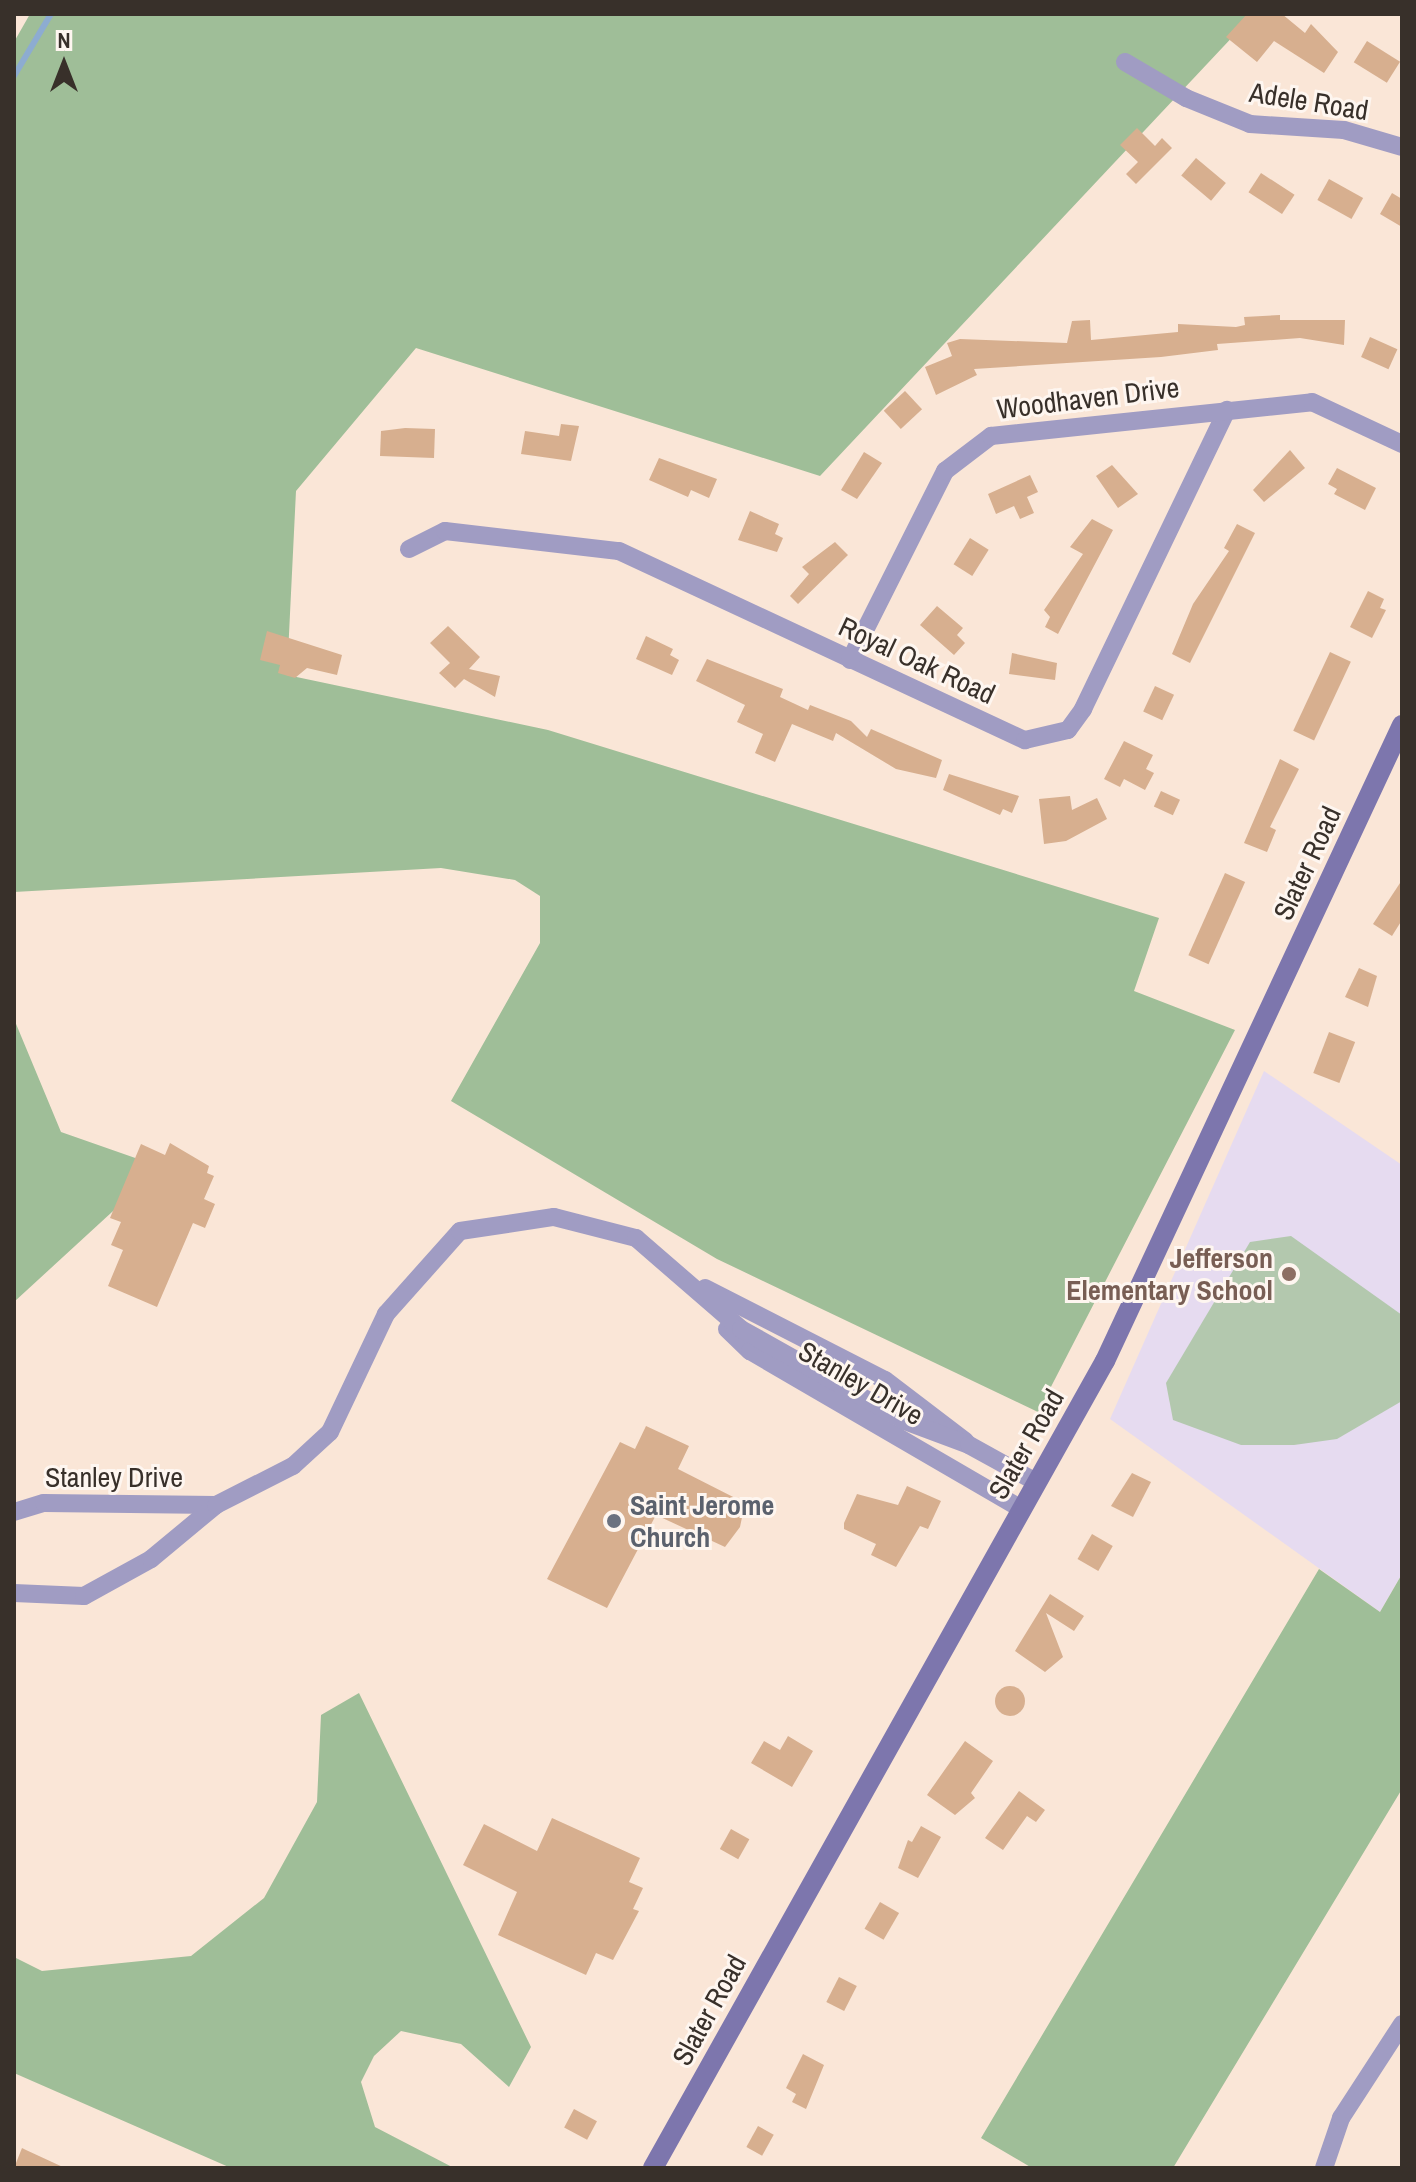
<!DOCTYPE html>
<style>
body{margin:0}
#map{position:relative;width:1416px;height:2182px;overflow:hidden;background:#fae6d7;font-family:"Archivo Narrow",sans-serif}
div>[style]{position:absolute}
.education>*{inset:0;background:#e6dbf0}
.green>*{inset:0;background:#b3c8ae}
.forest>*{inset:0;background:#9fbe98}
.stream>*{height:6px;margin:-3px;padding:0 3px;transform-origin:3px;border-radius:3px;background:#8dacd1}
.building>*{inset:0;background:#d7af8f;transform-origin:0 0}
.round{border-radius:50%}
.minor>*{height:18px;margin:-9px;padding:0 9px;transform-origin:9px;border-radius:9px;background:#a09cc3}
.secondary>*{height:20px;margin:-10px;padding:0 10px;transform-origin:10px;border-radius:10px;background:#7d76ad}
.dots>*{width:22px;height:22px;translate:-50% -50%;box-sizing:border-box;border:4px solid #fef6f0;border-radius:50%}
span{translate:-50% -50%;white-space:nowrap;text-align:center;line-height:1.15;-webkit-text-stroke:6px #fef6f0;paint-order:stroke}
.street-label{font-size:28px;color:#38302a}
.education-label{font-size:28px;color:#785e54;font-weight:700}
.right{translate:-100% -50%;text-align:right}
.worship-label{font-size:28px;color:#5b616d;font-weight:700}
.left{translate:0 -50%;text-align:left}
.frame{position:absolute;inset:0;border:16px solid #38302a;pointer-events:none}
.north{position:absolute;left:24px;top:24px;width:80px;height:80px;-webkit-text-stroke:6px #fef6f0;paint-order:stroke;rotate:0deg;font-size:22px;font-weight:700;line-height:32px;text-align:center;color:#38302a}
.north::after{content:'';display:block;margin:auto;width:28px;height:36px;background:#38302a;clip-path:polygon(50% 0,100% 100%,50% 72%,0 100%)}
</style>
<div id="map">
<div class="education">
<i style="clip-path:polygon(1264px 1071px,1402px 1165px,1402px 1574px,1380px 1612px,1110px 1419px)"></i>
</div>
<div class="green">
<i style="clip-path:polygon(1291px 1236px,1402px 1315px,1402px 1401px,1337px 1439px,1294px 1445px,1241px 1445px,1173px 1420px,1166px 1383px,1250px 1242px)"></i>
</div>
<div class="forest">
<i style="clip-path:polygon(30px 14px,1254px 14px,820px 476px,416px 348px,296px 491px,287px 675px,548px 730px,1159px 918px,1134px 991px,1235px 1030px,1038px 1412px,717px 1259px,451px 1101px,540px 943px,540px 896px,515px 880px,441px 868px,14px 892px,14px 42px)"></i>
<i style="clip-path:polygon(14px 1019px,61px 1132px,161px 1167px,14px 1302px)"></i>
<i style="clip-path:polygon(1319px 1569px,1380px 1612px,1402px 1574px,1402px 1789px,1173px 2168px,1032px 2168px,981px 2138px)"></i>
<i style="clip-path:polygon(359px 1693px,531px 2047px,509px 2087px,461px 2044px,401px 2031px,374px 2056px,361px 2082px,375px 2127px,454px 2168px,231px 2168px,14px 2073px,14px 1957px,42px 1971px,191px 1956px,264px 1898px,317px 1802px,321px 1715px)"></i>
</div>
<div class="stream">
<i style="left:14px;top:76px;width:72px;rotate:-59.2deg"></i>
</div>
<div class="building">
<i style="clip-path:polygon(1247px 14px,1282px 14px,1305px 33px,1311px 24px,1338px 52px,1324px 73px,1274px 41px,1257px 62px,1226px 37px)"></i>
<i style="left:1367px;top:41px;width:39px;height:25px;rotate:32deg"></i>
<i style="clip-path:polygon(1137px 128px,1155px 146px,1162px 138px,1172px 148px,1136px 184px,1126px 174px,1138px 162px,1120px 145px)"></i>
<i style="left:1196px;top:158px;width:39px;height:23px;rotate:40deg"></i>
<i style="left:1261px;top:173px;width:40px;height:23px;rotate:33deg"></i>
<i style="left:1329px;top:179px;width:39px;height:24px;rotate:29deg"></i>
<i style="clip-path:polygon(1392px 193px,1402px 199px,1402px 227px,1380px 214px)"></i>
<i style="clip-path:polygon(1280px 315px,1280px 320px,1345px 320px,1344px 345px,1300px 338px,1217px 344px,1218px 350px,1161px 357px,974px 369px,977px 375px,936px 395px,925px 367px,952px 356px,947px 343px,960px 339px,1067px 343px,1072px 321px,1090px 320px,1091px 340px,1178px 332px,1178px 324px,1236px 327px,1245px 325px,1244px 317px)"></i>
<i style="left:1370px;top:337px;width:30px;height:22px;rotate:24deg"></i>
<i style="left:905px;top:391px;width:25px;height:29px;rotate:47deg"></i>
<i style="clip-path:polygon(561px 424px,579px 426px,571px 461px,521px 454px,525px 431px,559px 436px)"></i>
<i style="clip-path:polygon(405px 428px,435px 429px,434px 458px,380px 456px,381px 431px)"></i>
<i style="clip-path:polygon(1290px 450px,1305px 468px,1264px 502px,1253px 490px)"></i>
<i style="clip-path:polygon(864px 452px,882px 463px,857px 499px,841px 490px)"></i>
<i style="clip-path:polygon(659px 458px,717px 479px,709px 498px,691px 490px,688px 497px,649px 480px)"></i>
<i style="clip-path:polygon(1112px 465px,1138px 494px,1118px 508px,1096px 476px)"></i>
<i style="clip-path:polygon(1337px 468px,1376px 488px,1365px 510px,1334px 494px,1337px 489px,1328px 484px)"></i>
<i style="clip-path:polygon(1030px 475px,1038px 492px,1027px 497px,1034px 513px,1020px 519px,1014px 506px,996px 514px,988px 494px)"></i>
<i style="clip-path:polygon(750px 511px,779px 524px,775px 534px,783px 538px,777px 552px,738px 540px)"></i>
<i style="clip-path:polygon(1092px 519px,1113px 530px,1058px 634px,1045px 627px,1050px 617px,1044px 610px,1083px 554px,1070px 547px)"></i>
<i style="clip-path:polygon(1237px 524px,1255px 533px,1190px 663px,1172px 654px,1193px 604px,1229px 551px,1224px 548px)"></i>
<i style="left:970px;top:538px;width:22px;height:31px;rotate:32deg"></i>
<i style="clip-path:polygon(835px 542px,848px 555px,798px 604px,790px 596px,809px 574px,802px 567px)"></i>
<i style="clip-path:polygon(1368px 591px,1384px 599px,1380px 608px,1386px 610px,1372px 638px,1350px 627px)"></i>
<i style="clip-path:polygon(937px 606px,963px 628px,957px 635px,965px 643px,954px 655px,920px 625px)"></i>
<i style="clip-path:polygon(448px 626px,480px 657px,469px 669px,500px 676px,495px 697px,464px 679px,455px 688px,439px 673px,450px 663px,430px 643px)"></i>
<i style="clip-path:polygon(267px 631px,342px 655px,337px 675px,307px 668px,295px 678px,278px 673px,280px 665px,260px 660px)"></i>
<i style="clip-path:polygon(646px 636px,673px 649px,670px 655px,679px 660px,672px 675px,636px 659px)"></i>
<i style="left:1330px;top:652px;width:23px;height:87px;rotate:25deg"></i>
<i style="clip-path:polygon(1012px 653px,1057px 663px,1055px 680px,1009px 674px)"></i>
<i style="clip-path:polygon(707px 659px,783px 689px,780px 697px,808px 710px,810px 705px,851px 721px,867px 737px,871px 729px,942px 760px,936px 778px,896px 769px,836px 733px,833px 741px,792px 724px,775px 762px,755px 753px,763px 734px,737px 722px,745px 705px,696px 681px)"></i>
<i style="left:1155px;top:686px;width:21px;height:28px;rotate:25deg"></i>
<i style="clip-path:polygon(1124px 741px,1153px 755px,1146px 769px,1154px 773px,1145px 790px,1124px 779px,1120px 787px,1104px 779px)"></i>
<i style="clip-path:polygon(1280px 759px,1299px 769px,1270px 827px,1276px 830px,1267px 852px,1244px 843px)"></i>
<i style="clip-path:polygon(949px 774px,1019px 796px,1012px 813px,1003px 809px,1000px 815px,943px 790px)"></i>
<i style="left:1161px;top:791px;width:21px;height:17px;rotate:25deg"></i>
<i style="clip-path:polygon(1070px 796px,1072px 810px,1097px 798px,1107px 819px,1066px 841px,1044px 844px,1039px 799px)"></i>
<i style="left:1225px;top:873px;width:22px;height:90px;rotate:24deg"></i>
<i style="clip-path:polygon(1402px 880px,1402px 920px,1392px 936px,1373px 924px)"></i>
<i style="clip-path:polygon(1359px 968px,1377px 976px,1368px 1007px,1345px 997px)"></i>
<i style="left:1329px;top:1032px;width:28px;height:44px;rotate:21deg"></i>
<i style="clip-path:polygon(170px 1143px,209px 1166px,207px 1173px,214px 1176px,204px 1199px,215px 1204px,205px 1228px,193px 1223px,157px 1307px,108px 1286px,123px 1250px,111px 1245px,121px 1222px,110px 1218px,141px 1144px,165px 1155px)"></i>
<i style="clip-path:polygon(646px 1426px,689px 1446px,678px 1469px,745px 1503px,740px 1527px,725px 1547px,656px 1515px,607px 1608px,547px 1579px,620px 1442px,635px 1449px)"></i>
<i style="clip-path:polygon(1132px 1473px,1151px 1482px,1133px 1517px,1111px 1506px)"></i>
<i style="clip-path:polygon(907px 1486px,941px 1501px,928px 1529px,920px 1526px,896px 1567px,871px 1555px,876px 1544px,844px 1529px,844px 1523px,857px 1494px,898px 1505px)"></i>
<i style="left:1092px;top:1534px;width:24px;height:29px;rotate:30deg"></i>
<i style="clip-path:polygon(1050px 1594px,1084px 1616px,1074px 1631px,1046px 1613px,1063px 1657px,1045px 1672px,1015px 1651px)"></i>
<i class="round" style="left:995px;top:1686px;width:30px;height:30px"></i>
<i style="clip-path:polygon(788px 1736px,813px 1751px,792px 1787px,751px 1763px,764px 1741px,780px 1750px)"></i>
<i style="clip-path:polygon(965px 1741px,993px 1761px,971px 1793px,975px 1798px,955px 1815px,927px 1795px)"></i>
<i style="clip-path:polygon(1019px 1791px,1045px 1810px,1036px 1822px,1027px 1816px,1003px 1850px,985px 1838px)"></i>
<i style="clip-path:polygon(552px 1818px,640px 1858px,629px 1882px,643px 1888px,633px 1909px,639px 1911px,613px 1960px,596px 1953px,586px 1975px,498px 1935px,517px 1892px,463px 1865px,484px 1824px,537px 1851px)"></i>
<i style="clip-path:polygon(921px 1826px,941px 1837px,918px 1878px,898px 1868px,908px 1840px,912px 1842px)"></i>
<i style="left:731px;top:1829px;width:21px;height:23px;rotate:29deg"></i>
<i style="left:880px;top:1902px;width:22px;height:31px;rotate:30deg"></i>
<i style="left:839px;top:1977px;width:20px;height:28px;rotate:27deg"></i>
<i style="clip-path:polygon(803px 2054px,824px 2065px,806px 2109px,792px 2102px,796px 2094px,786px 2088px)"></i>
<i style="left:574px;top:2109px;width:26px;height:21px;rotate:28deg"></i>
<i style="left:758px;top:2126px;width:18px;height:24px;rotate:29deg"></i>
<i style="clip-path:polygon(22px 2148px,26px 2150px,65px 2168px,14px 2168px)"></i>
</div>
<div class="minor">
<i style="left:1125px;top:62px;width:71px;rotate:30.5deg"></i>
<i style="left:1186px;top:98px;width:69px;rotate:22.1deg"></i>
<i style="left:1250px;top:124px;width:94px;rotate:3.7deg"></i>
<i style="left:1344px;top:130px;width:60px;rotate:16.3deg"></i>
<i style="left:409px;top:549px;width:40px;rotate:-26.6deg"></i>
<i style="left:445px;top:531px;width:175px;rotate:6.6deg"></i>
<i style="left:619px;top:551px;width:448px;rotate:25deg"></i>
<i style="left:1025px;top:740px;width:44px;rotate:-13.1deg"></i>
<i style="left:1068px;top:730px;width:26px;rotate:-54deg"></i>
<i style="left:1083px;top:709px;width:332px;rotate:-64.3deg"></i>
<i style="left:850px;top:660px;width:212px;rotate:-63.3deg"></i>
<i style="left:945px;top:471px;width:58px;rotate:-37.3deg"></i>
<i style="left:991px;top:436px;width:323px;rotate:-6deg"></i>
<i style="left:1312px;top:402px;width:99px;rotate:25deg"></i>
<i style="left:705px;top:1288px;width:202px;rotate:27.1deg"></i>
<i style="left:885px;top:1380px;width:101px;rotate:37.3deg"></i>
<i style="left:727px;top:1329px;width:32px;rotate:44deg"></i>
<i style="left:750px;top:1351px;width:315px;rotate:30.2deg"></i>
<i style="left:14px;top:1512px;width:31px;rotate:-17deg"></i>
<i style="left:44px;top:1503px;width:172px;rotate:0.7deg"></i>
<i style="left:14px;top:1593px;width:70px;rotate:2.5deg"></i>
<i style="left:84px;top:1596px;width:77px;rotate:-28.9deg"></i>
<i style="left:151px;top:1559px;width:85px;rotate:-39.7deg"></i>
<i style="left:216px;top:1505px;width:86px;rotate:-26.9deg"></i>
<i style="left:293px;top:1466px;width:50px;rotate:-42.6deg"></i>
<i style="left:330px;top:1432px;width:131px;rotate:-64.6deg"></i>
<i style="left:386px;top:1314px;width:111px;rotate:-48.3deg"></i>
<i style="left:460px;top:1231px;width:95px;rotate:-8.5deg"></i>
<i style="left:554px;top:1217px;width:85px;rotate:14.4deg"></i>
<i style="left:636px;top:1238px;width:139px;rotate:40.9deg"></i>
<i style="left:741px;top:1329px;width:188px;rotate:29.3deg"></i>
<i style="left:905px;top:1421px;width:68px;rotate:20.6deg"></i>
<i style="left:969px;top:1445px;width:77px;rotate:28.9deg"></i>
<i style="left:1324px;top:2168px;width:53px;rotate:-71.2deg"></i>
<i style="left:1341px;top:2118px;width:112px;rotate:-57deg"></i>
</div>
<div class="secondary">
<i style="left:653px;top:2168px;width:925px;rotate:-60.75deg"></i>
<i style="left:1105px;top:1361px;width:702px;rotate:-64.97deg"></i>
</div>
<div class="dots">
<i style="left:1289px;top:1274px;background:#8d6e63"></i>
<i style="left:614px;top:1521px;background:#6b7280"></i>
</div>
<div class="street-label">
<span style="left:1309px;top:101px;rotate:9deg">Adele Road</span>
<span style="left:1088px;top:398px;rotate:-7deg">Woodhaven Drive</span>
<span style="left:917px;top:660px;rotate:25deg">Royal Oak Road</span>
<span style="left:1307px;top:863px;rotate:-65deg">Slater Road</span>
<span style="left:861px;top:1383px;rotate:30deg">Stanley Drive</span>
<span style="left:1026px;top:1444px;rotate:-60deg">Slater Road</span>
<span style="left:114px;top:1477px">Stanley Drive</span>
<span style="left:709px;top:2010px;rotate:-61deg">Slater Road</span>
</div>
<div class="education-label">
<span class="right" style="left:1273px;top:1274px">Jefferson<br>Elementary School</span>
</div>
<div class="worship-label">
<span class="left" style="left:630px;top:1521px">Saint Jerome<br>Church</span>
</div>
<div class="frame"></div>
<div class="north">N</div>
</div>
